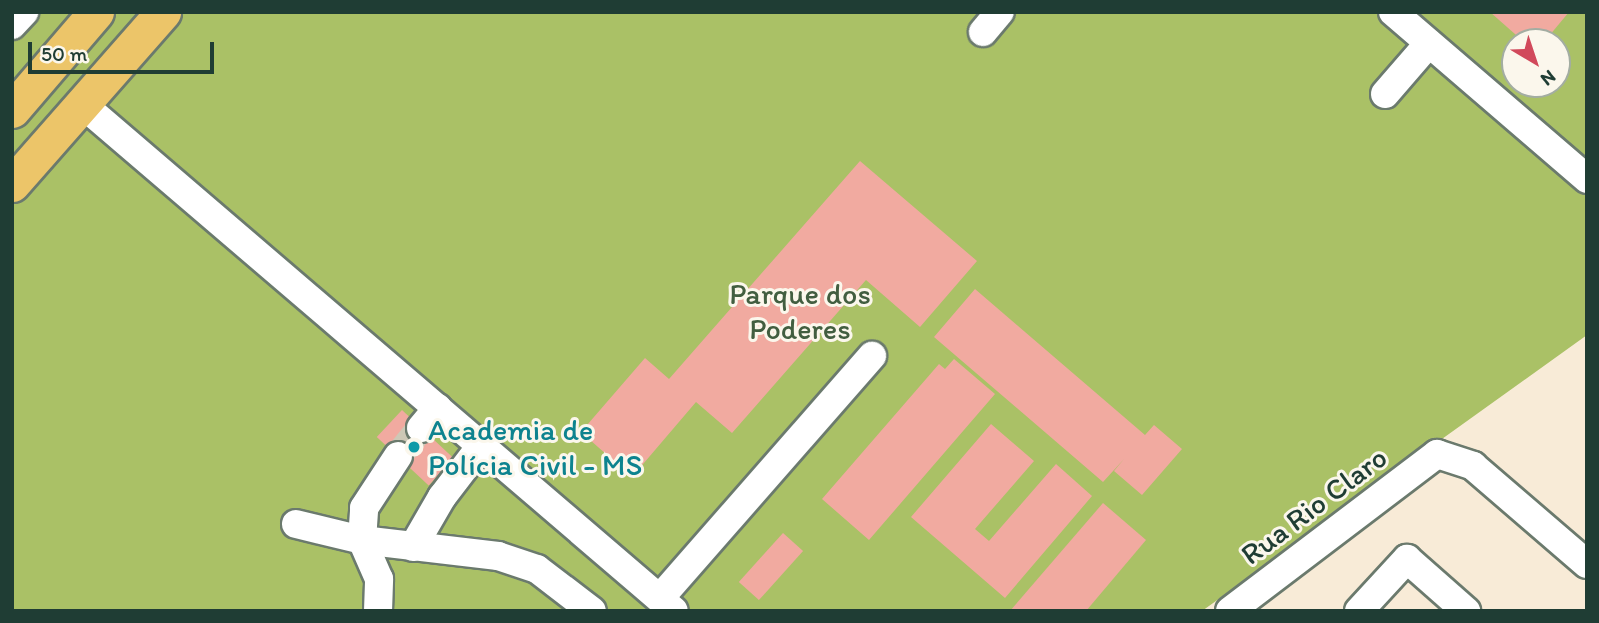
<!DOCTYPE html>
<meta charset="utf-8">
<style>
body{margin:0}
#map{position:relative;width:1599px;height:623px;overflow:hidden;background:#f8ebd7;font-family:Itim,sans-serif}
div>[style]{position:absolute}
.green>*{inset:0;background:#aac166}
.building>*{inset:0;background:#f1aaa0;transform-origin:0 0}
.minor-tunnel>*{height:28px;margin-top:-14px;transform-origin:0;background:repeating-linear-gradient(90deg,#cdc8b6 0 28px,transparent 0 42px)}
.roads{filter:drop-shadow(2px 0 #6b7a6d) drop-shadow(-2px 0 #6b7a6d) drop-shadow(0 2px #6b7a6d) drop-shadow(0 -2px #6b7a6d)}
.minor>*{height:28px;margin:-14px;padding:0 14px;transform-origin:14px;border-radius:14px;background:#fff}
.major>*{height:35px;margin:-17.5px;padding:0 17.5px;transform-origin:17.5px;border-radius:17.5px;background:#ecc569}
.dots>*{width:19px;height:19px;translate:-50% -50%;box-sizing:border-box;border:4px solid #fbf7ec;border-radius:50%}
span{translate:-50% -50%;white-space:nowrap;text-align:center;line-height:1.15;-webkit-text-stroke:6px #fbf7ec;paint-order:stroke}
.park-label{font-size:30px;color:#425e40}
.culture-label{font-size:30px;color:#0d838f}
.left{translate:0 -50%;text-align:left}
.street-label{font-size:30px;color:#1f3d34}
.frame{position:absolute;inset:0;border:14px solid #1f3d34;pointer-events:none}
.north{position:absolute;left:1501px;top:28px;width:70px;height:70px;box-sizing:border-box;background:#fbf7ec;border:2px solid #a3ada2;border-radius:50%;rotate:141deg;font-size:19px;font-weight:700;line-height:28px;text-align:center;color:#1f3d34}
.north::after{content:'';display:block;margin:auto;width:24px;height:32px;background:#d1495b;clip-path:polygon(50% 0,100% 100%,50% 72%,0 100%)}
.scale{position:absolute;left:28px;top:42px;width:186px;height:32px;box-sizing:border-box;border:4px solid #1f3d34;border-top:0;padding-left:9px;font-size:21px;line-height:24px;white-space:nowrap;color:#1f3d34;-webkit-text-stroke:5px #fbf7ec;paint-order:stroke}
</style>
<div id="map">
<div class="green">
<i style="clip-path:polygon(12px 12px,96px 12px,12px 110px)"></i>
<i style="clip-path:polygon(108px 12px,146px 12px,12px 167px,12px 123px)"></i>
<i style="clip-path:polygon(evenodd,163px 12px,1587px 12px,1587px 335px,1202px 611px,12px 611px,12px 184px,163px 12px,1515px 42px,1557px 42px,1557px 84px,1515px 84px,1515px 42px)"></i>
</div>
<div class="building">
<i style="clip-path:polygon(1490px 12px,1569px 12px,1544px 42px,1524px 42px)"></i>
<i style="clip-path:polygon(860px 161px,977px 261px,920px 327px,866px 280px,732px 433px,696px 402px,632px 477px,581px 432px,645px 358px,669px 379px)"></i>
<i style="clip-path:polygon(975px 289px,1145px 435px,1154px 425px,1182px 449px,1142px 495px,1114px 471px,1124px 459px,1103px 482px,934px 337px)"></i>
<i style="clip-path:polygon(954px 359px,995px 394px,869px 540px,822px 499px,939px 364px,945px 369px)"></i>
<i style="left:402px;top:410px;width:71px;height:37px;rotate:43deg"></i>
<i style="clip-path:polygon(991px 424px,1034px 461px,975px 529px,989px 541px,1056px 464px,1092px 496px,1005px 598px,911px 517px)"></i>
<i style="clip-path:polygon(1103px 503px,1146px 540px,1086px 611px,1010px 611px)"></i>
<i style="left:783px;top:533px;width:27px;height:66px;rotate:42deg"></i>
</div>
<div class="minor-tunnel">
<i style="left:398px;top:456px;width:36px;rotate:-51deg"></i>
</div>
<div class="roads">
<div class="minor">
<i style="left:1393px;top:12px;width:256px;rotate:40.7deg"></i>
<i style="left:12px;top:25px;width:18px;rotate:-47deg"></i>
<i style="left:983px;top:32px;width:26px;rotate:-50deg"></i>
<i style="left:1385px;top:94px;width:67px;rotate:-49.2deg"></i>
<i style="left:82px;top:104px;width:779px;rotate:40.58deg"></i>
<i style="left:421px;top:428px;width:26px;rotate:-50deg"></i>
<i style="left:296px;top:524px;width:68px;rotate:13.6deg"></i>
<i style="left:362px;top:540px;width:137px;rotate:6.7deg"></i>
<i style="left:498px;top:556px;width:41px;rotate:18.4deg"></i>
<i style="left:537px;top:569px;width:69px;rotate:37.4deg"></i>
<i style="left:413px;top:547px;width:58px;rotate:-59.9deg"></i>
<i style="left:442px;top:497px;width:64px;rotate:-52.6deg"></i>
<i style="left:660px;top:598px;width:322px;rotate:-48.8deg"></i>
<i style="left:378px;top:611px;width:32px;rotate:-88deg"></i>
<i style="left:379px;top:579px;width:43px;rotate:-113.6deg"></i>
<i style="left:362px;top:540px;width:32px;rotate:-86deg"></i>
<i style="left:364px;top:508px;width:62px;rotate:-56.8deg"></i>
<i style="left:1230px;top:611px;width:260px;rotate:-37.2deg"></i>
<i style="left:1437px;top:454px;width:38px;rotate:18deg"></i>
<i style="left:1473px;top:466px;width:150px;rotate:40.7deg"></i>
<i style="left:1359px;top:611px;width:71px;rotate:-47.3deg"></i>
<i style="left:1407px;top:559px;width:79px;rotate:41.4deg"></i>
</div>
<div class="major">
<i style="left:12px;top:110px;width:129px;rotate:-49.4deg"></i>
<i style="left:12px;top:184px;width:229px;rotate:-48.7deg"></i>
</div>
</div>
<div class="dots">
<i style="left:414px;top:447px;background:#0f9aa8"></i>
</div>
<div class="park-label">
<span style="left:800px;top:311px">Parque dos<br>Poderes</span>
</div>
<div class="culture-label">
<span class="left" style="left:428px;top:447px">Academia de<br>Polícia Civil - MS</span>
</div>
<div class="street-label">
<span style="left:1314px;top:506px;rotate:-37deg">Rua Rio Claro</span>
</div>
<div class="frame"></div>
<div class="north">N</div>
<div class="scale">50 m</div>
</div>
